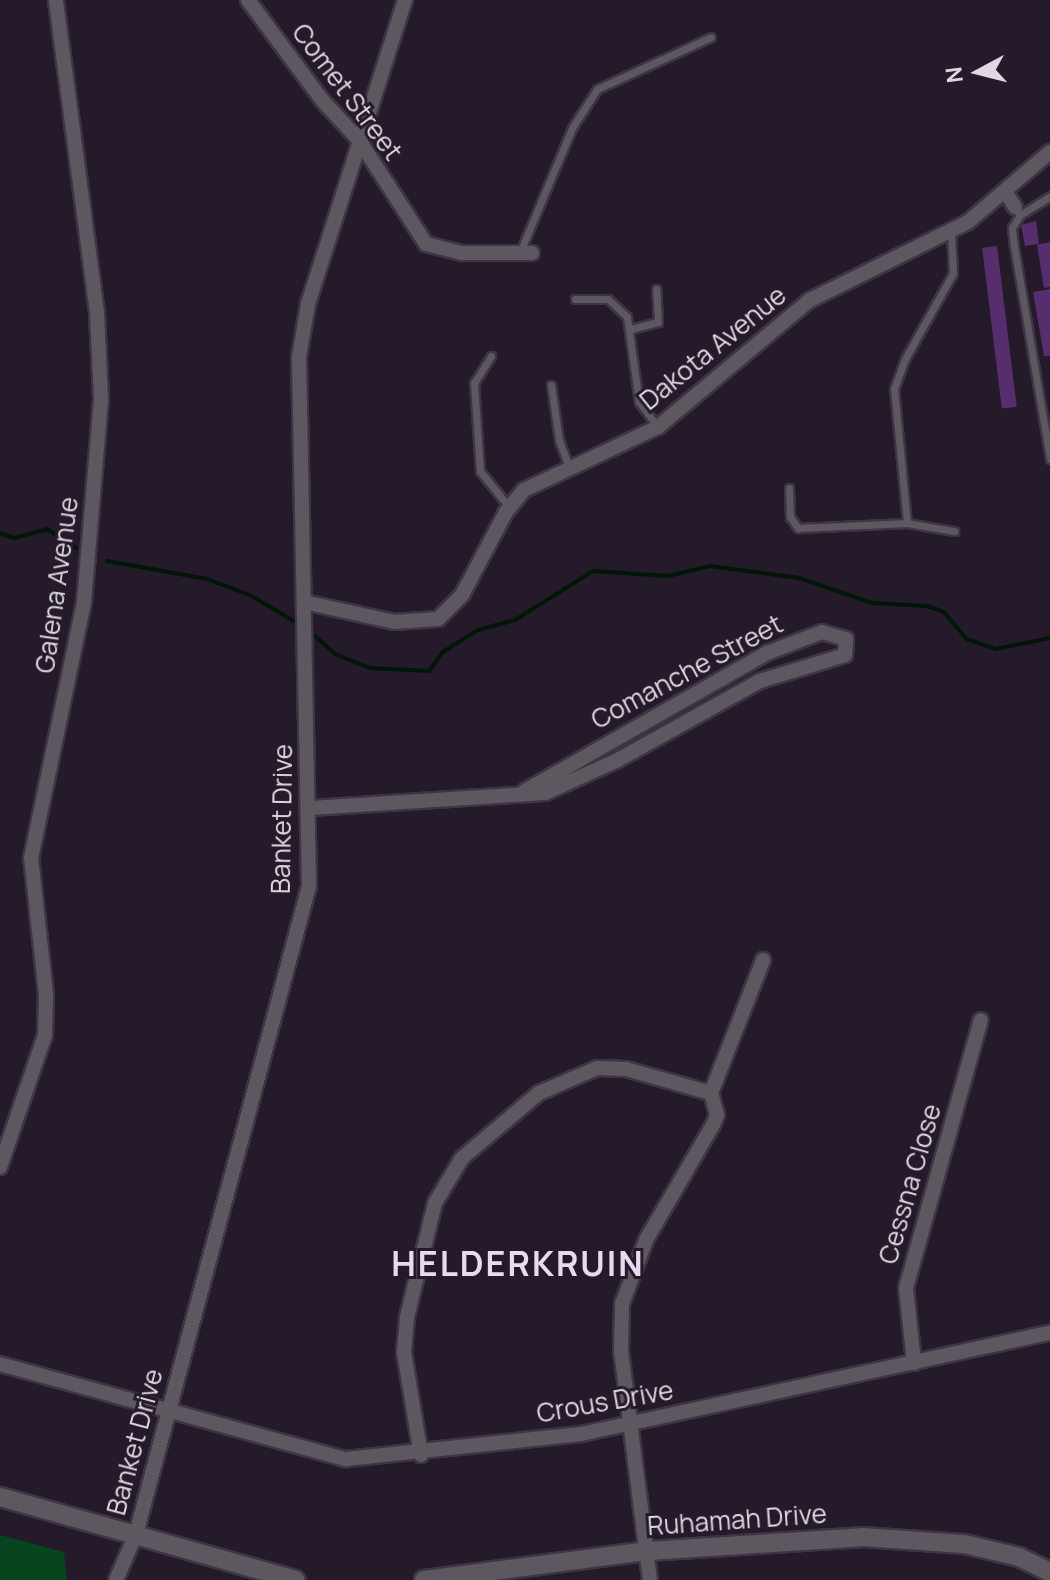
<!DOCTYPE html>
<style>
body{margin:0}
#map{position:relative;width:1050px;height:1580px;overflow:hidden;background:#241a2a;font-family:Manrope,sans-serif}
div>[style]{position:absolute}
.green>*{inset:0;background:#07451f}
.stream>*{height:4px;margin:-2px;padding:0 2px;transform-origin:2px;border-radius:2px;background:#011606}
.building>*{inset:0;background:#572e6d;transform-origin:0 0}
.roads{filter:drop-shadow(2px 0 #3e3544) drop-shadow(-2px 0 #3e3544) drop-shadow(0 2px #3e3544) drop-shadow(0 -2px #3e3544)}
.service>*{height:7px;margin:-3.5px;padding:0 3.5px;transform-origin:3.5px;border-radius:3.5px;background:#5d5860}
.minor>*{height:14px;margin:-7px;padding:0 7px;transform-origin:7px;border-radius:7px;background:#5d5860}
.tertiary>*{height:18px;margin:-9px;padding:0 9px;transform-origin:9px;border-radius:9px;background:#5d5860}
span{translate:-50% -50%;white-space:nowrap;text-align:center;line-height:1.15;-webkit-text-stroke:6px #241a2a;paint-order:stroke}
.street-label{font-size:26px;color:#dfd8e3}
.district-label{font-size:34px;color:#e8dbf0;font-weight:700;letter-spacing:2px}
.north{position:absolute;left:938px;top:32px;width:80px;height:80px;-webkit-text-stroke:6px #241a2a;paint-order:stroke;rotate:263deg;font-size:22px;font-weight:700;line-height:32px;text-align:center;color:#dfd8e3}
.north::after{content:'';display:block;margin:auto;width:28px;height:36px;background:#dfd8e3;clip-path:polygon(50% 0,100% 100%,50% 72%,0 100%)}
</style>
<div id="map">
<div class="green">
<i style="clip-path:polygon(0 1535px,64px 1552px,67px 1580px,0 1580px)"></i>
</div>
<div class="stream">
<i style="left:0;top:533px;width:15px;rotate:20deg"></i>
<i style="left:14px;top:538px;width:34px;rotate:-15deg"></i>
<i style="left:47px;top:529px;width:35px;rotate:33deg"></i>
<i style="left:107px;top:561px;width:102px;rotate:10.2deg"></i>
<i style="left:207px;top:579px;width:46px;rotate:20.4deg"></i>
<i style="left:250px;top:595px;width:51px;rotate:30.6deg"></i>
<i style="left:315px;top:636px;width:27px;rotate:42deg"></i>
<i style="left:335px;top:654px;width:37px;rotate:22deg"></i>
<i style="left:369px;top:668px;width:60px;rotate:2.9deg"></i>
<i style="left:429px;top:671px;width:24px;rotate:-54deg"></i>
<i style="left:443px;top:652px;width:41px;rotate:-32.2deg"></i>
<i style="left:478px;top:630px;width:38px;rotate:-15deg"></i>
<i style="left:515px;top:620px;width:92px;rotate:-32.1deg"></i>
<i style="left:593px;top:571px;width:75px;rotate:3.8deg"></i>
<i style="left:668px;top:576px;width:43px;rotate:-13.4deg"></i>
<i style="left:710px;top:566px;width:90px;rotate:7.7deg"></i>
<i style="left:799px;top:578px;width:77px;rotate:18.9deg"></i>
<i style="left:872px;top:603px;width:55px;rotate:3.1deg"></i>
<i style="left:927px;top:606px;width:18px;rotate:19deg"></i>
<i style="left:944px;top:612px;width:35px;rotate:50deg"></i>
<i style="left:967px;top:639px;width:31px;rotate:19deg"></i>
<i style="left:996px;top:649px;width:55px;rotate:-11.5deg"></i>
</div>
<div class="building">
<i style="clip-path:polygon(1036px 221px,1039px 244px,1025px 246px,1021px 225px)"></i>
<i style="clip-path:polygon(1050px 242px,1050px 287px,1044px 288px,1037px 245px)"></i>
<i style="left:997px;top:246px;width:162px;height:15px;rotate:83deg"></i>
<i style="clip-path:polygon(1050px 289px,1050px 356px,1044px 356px,1033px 292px)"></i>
</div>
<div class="roads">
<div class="service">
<i style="left:1015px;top:207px;width:9px;rotate:58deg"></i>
<i style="left:1020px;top:215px;width:15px;rotate:122deg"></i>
<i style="left:1012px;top:228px;width:18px;rotate:84deg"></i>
<i style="left:1014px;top:246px;width:216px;rotate:80.4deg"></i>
<i style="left:1020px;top:215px;width:36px;rotate:-32deg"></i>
<i style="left:520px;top:252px;width:134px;rotate:-67.2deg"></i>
<i style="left:572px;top:128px;width:46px;rotate:-57.3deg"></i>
<i style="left:597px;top:89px;width:125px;rotate:-24.5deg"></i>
<i style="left:575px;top:299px;width:33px"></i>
<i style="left:608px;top:299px;width:26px;rotate:43deg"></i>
<i style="left:627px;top:317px;width:86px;rotate:82deg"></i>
<i style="left:639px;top:402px;width:31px;rotate:53deg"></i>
<i style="left:630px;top:329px;width:29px;rotate:-14deg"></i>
<i style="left:658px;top:322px;width:33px;rotate:-93deg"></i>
<i style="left:491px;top:356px;width:32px;rotate:122deg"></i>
<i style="left:474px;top:383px;width:88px;rotate:86.1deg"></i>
<i style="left:480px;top:471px;width:46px;rotate:51.1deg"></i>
<i style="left:551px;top:385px;width:56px;rotate:81.7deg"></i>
<i style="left:559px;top:440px;width:29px;rotate:70deg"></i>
<i style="left:789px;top:488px;width:29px;rotate:88deg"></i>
<i style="left:790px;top:517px;width:14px;rotate:54deg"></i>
<i style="left:798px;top:528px;width:109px;rotate:-2.6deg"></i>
<i style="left:907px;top:523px;width:135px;rotate:-95.5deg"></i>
<i style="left:894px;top:389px;width:32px;rotate:-70deg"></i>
<i style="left:905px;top:359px;width:98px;rotate:-60.8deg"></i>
<i style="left:953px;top:273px;width:41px;rotate:-92.8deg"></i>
<i style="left:907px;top:523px;width:48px;rotate:9.7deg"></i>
</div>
<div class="minor">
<i style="left:248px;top:0;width:124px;rotate:53.5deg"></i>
<i style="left:322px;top:100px;width:54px;rotate:47.2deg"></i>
<i style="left:359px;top:140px;width:124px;rotate:57.2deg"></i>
<i style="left:426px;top:244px;width:38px;rotate:14deg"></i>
<i style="left:463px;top:253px;width:69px"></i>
<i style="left:1005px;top:191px;width:19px;rotate:58deg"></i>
<i style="left:304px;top:602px;width:92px;rotate:12.5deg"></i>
<i style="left:394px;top:622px;width:44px;rotate:-3.9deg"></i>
<i style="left:438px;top:619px;width:34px;rotate:-45deg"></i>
<i style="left:462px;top:595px;width:94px;rotate:-62.1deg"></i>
<i style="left:506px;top:512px;width:28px;rotate:-51deg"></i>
<i style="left:524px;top:490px;width:148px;rotate:-25.2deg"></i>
<i style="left:658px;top:427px;width:198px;rotate:-39.9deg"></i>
<i style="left:810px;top:300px;width:176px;rotate:-26.3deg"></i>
<i style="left:968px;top:222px;width:108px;rotate:-40.5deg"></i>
<i style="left:311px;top:808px;width:234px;rotate:-3.7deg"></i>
<i style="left:545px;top:793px;width:78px;rotate:-24.3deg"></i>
<i style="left:616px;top:761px;width:165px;rotate:-29.1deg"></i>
<i style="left:760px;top:681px;width:89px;rotate:-17deg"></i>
<i style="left:845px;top:655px;width:16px;rotate:-86deg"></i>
<i style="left:846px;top:639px;width:25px;rotate:-164deg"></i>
<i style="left:822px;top:632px;width:59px;rotate:159.1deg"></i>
<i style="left:767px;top:653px;width:279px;rotate:150.3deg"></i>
<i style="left:0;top:1167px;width:139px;rotate:-71.2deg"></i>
<i style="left:45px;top:1035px;width:40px;rotate:-88.6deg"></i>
<i style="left:46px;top:995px;width:138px;rotate:-96.2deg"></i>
<i style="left:31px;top:858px;width:261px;rotate:-78.3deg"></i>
<i style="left:84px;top:602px;width:205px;rotate:-85.2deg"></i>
<i style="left:101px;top:398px;width:85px;rotate:-92.7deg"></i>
<i style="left:97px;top:313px;width:316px;rotate:-97.5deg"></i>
<i style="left:914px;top:1363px;width:75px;rotate:-96.1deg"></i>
<i style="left:906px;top:1288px;width:278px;rotate:-74.4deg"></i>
<i style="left:0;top:1364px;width:359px;rotate:15.4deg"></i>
<i style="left:346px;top:1459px;width:236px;rotate:-6.1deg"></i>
<i style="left:581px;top:1434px;width:480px;rotate:-12.2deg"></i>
<i style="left:421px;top:1455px;width:104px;rotate:-99.4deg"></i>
<i style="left:404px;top:1352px;width:35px;rotate:-85deg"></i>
<i style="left:407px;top:1317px;width:117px;rotate:-76.2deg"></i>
<i style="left:435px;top:1203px;width:52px;rotate:-59deg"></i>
<i style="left:462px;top:1158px;width:101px;rotate:-40.2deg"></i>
<i style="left:539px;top:1093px;width:63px;rotate:-23.3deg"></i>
<i style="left:597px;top:1068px;width:29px;rotate:2deg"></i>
<i style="left:626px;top:1069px;width:88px;rotate:15.8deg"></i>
<i style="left:116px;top:1580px;width:50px;rotate:-66.5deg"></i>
<i style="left:136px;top:1534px;width:671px;rotate:-75.05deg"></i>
<i style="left:309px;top:886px;width:529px;rotate:-91.08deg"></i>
<i style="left:299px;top:357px;width:54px;rotate:-80.4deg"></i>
<i style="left:308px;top:304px;width:319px;rotate:-72.3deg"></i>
<i style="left:650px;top:1580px;width:230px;rotate:-97.2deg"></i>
<i style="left:621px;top:1352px;width:48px;rotate:-88.8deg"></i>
<i style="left:622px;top:1304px;width:68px;rotate:-69.4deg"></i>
<i style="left:646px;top:1240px;width:133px;rotate:-59.8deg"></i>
<i style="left:713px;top:1125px;width:11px;rotate:-68deg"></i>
<i style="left:717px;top:1115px;width:23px;rotate:-105deg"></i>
<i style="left:711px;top:1093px;width:143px;rotate:-68.6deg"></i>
</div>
<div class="tertiary">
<i style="left:0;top:1497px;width:307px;rotate:15.7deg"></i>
<i style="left:424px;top:1580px;width:226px;rotate:-7.4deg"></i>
<i style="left:648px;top:1551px;width:214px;rotate:-3.7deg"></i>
<i style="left:862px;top:1537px;width:102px;rotate:3.9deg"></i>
<i style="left:964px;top:1544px;width:57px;rotate:13.3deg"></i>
<i style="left:1019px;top:1557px;width:34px;rotate:26deg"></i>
</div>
</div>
<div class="street-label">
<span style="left:347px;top:92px;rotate:53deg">Comet Street</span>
<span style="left:713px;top:348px;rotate:-39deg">Dakota Avenue</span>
<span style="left:57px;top:585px;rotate:-82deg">Galena Avenue</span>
<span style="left:687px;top:672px;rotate:-28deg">Comanche Street</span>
<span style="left:282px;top:819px;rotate:-89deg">Banket Drive</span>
<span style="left:910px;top:1184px;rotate:-74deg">Cessna Close</span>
<span style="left:605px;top:1402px;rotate:-10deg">Crous Drive</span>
<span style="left:135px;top:1442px;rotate:-75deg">Banket Drive</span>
<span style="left:737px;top:1520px;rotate:-4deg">Ruhamah Drive</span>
</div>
<div class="district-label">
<span style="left:518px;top:1264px">HELDERKRUIN</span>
</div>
<div class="north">N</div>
</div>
